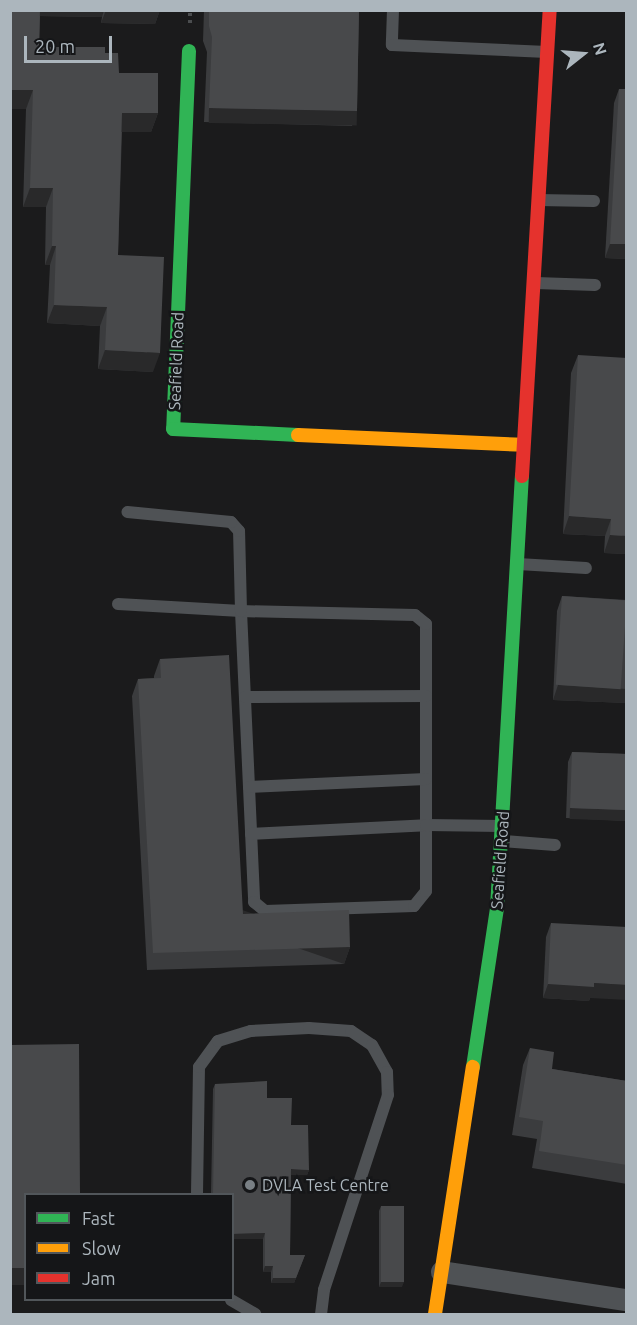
<!DOCTYPE html>
<style>
body{margin:0}
#map{position:relative;width:637px;height:1325px;overflow:hidden;background:#1b1b1c;font-family:Ubuntu,sans-serif}
div>[style]{position:absolute}
.path>*{height:4px;margin-top:-2px;transform-origin:0;background:repeating-linear-gradient(90deg,#4b4d4f 0 3px,transparent 0 7.5px)}
.lane>*{height:12px;margin:-6px;padding:0 6px;transform-origin:6px;border-radius:6px;background:#4f5255}
.street>*{height:22px;margin:-11px;padding:0 11px;transform-origin:11px;border-radius:11px;background:#4f5255}
.fast>*{height:14px;margin:-7px;padding:0 7px;transform-origin:7px;border-radius:7px;background:#30b455}
.slow>*{height:14px;margin:-7px;padding:0 7px;transform-origin:7px;border-radius:7px;background:#ff9f0a}
.jam>*{height:14px;margin:-7px;padding:0 7px;transform-origin:7px;border-radius:7px;background:#e5322d}
.wall>*{inset:0;background:#3b3c3e}
.shaded-wall>*{inset:0;background:#29292a;transform-origin:0 0}
.building>*{inset:0;background:#48494b;transform-origin:0 0}
.dots>*{width:16px;height:16px;translate:-50% -50%;box-sizing:border-box;border:3px solid #151618;border-radius:50%}
span{translate:-50% -50%;white-space:nowrap;text-align:center;line-height:1.15;-webkit-text-stroke:5px #151618;paint-order:stroke}
.street-label{font-size:16px;color:#acb6bd}
.poi-label{font-size:16px;color:#acb6bd}
.left{translate:0 -50%;text-align:left}
.frame{position:absolute;inset:0;border:12px solid #acb6bd;pointer-events:none}
.legend{position:absolute;left:24px;top:1193px;width:210px;height:108px;box-sizing:border-box;background:#151618;border:2px solid #51565a;margin:0;padding:8px 10px;list-style:none;font-size:18px;color:#acb6bd}
.legend li{display:flex;align-items:center;gap:12px;height:30px}
.legend b{width:30px;border:2px solid #51565a}
.north{position:absolute;left:553px;top:24px;width:60px;height:60px;-webkit-text-stroke:4px #151618;paint-order:stroke;rotate:73deg;font-size:16px;font-weight:700;line-height:24px;text-align:center;color:#acb6bd}
.north::after{content:'';display:block;margin:auto;width:21px;height:27px;background:#acb6bd;clip-path:polygon(50% 0,100% 100%,50% 72%,0 100%)}
.scale{position:absolute;left:24px;top:36px;width:88px;height:27px;box-sizing:border-box;border:3px solid #acb6bd;border-top:0;padding-left:8px;font-size:18px;line-height:21px;white-space:nowrap;color:#acb6bd;-webkit-text-stroke:4px #151618;paint-order:stroke}
</style>
<div id="map">
<div class="path">
<i style="left:190px;top:23px;width:13px;rotate:-90deg"></i>
</div>
<div class="lane">
<i style="left:393px;top:10px;width:35px;rotate:92deg"></i>
<i style="left:392px;top:45px;width:155px;rotate:2.6deg"></i>
<i style="left:538px;top:200px;width:56px;rotate:1deg"></i>
<i style="left:536px;top:283px;width:59px;rotate:1.9deg"></i>
<i style="left:518px;top:564px;width:68px;rotate:3.4deg"></i>
<i style="left:118px;top:604px;width:123px;rotate:3.3deg"></i>
<i style="left:241px;top:611px;width:291px;rotate:87.4deg"></i>
<i style="left:254px;top:902px;width:14px;rotate:39deg"></i>
<i style="left:265px;top:911px;width:149px;rotate:-1.9deg"></i>
<i style="left:414px;top:906px;width:19px;rotate:-51deg"></i>
<i style="left:426px;top:891px;width:267px;rotate:-90deg"></i>
<i style="left:426px;top:624px;width:14px;rotate:-141deg"></i>
<i style="left:415px;top:615px;width:174px;rotate:-178.7deg"></i>
<i style="left:241px;top:611px;width:80px;rotate:-91.4deg"></i>
<i style="left:239px;top:531px;width:12px;rotate:-132deg"></i>
<i style="left:231px;top:522px;width:104px;rotate:-174.5deg"></i>
<i style="left:245px;top:697px;width:181px;rotate:-0.3deg"></i>
<i style="left:249px;top:787px;width:177px;rotate:-2.6deg"></i>
<i style="left:251px;top:834px;width:175px;rotate:-2.9deg"></i>
<i style="left:426px;top:825px;width:76px;rotate:0.8deg"></i>
<i style="left:503px;top:841px;width:52px;rotate:4.4deg"></i>
<i style="left:197px;top:1194px;width:127px;rotate:-89.1deg"></i>
<i style="left:199px;top:1067px;width:32px;rotate:-54deg"></i>
<i style="left:218px;top:1041px;width:34px;rotate:-17deg"></i>
<i style="left:251px;top:1031px;width:58px;rotate:-3deg"></i>
<i style="left:309px;top:1028px;width:42px;rotate:4.1deg"></i>
<i style="left:351px;top:1031px;width:25px;rotate:34deg"></i>
<i style="left:372px;top:1045px;width:31px;rotate:61deg"></i>
<i style="left:387px;top:1072px;width:23px;rotate:88deg"></i>
<i style="left:388px;top:1095px;width:205px;rotate:108.2deg"></i>
<i style="left:324px;top:1290px;width:24px;rotate:97deg"></i>
<i style="left:231px;top:1300px;width:28px;rotate:30deg"></i>
</div>
<div class="street">
<i style="left:442px;top:1272px;width:186px;rotate:8.7deg"></i>
</div>
<div class="fast">
<i style="left:189px;top:51px;width:378px;rotate:92.4deg"></i>
<i style="left:173px;top:429px;width:125px;rotate:2.7deg"></i>
<i style="left:473px;top:1067px;width:161px;rotate:-81.4deg"></i>
<i style="left:497px;top:908px;width:433px;rotate:-86.7deg"></i>
</div>
<div class="slow">
<i style="left:298px;top:435px;width:225px;rotate:2.5deg"></i>
<i style="left:435px;top:1314px;width:250px;rotate:-81.3deg"></i>
</div>
<div class="jam">
<i style="left:522px;top:476px;width:467px;rotate:-86.6deg"></i>
</div>
<div class="wall">
<i style="clip-path:polygon(10px 10px,160px 10px,155px 24px,101px 23px,102px 17px,40px 16px,39px 47px,105px 53px,119px 73px,158px 113px,151px 132px,122px 132px,118px 255px,153px 372px,98px 369px,100px 326px,47px 323px,50px 265px,45px 265px,46px 207px,23px 207px,26px 109px)"></i>
<i style="clip-path:polygon(204px 10px,359px 10px,357px 111px,352px 126px,204px 122px,207px 52px,203px 41px)"></i>
<i style="clip-path:polygon(619px 89px,627px 89px,627px 259px,605px 258px,614px 103px)"></i>
<i style="clip-path:polygon(578px 355px,627px 554px,604px 553px,605px 536px,563px 534px,571px 373px)"></i>
<i style="clip-path:polygon(562px 596px,627px 600px,627px 703px,553px 700px,557px 611px)"></i>
<i style="clip-path:polygon(160px 659px,243px 914px,350px 947px,344px 964px,147px 970px,132px 696px,138px 679px,154px 678px,154px 676px)"></i>
<i style="clip-path:polygon(572px 752px,627px 754px,627px 821px,566px 818px,568px 762px)"></i>
<i style="clip-path:polygon(551px 923px,590px 998px,589px 1001px,543px 998px,546px 937px)"></i>
<i style="clip-path:polygon(530px 1048px,552px 1069px,627px 1081px,627px 1184px,532px 1168px,537px 1139px,512px 1135px,523px 1065px)"></i>
<i style="clip-path:polygon(215px 1084px,267px 1098px,291px 1125px,309px 1170px,307px 1175px,291px 1175px,290px 1255px,305px 1255px,294px 1283px,271px 1283px,271px 1272px,263px 1272px,263px 1239px,232px 1194px,211px 1194px,213px 1089px)"></i>
<i style="clip-path:polygon(381px 1206px,402px 1287px,379px 1287px,379px 1211px)"></i>
</div>
<div class="shaded-wall">
<i style="clip-path:polygon(35px 10px,104px 10px,102px 17px,33px 16px)"></i>
<i style="clip-path:polygon(106px 10px,160px 10px,155px 24px,101px 23px)"></i>
<i style="clip-path:polygon(10px 90px,33px 90px,26px 109px,10px 109px)"></i>
<i style="left:209px;top:108px;width:148px;height:15px;rotate:1deg"></i>
<i style="clip-path:polygon(122px 113px,158px 113px,151px 132px,115px 132px)"></i>
<i style="clip-path:polygon(30px 188px,53px 188px,46px 207px,23px 207px)"></i>
<i style="clip-path:polygon(610px 244px,627px 244px,627px 259px,605px 258px)"></i>
<i style="clip-path:polygon(52px 246px,56px 246px,50px 265px,45px 265px)"></i>
<i style="clip-path:polygon(54px 305px,107px 307px,100px 326px,47px 323px)"></i>
<i style="clip-path:polygon(105px 350px,160px 353px,153px 372px,98px 369px)"></i>
<i style="clip-path:polygon(569px 516px,611px 519px,605px 536px,563px 534px)"></i>
<i style="clip-path:polygon(610px 535px,627px 536px,627px 554px,604px 553px)"></i>
<i style="clip-path:polygon(558px 685px,627px 689px,627px 703px,553px 700px)"></i>
<i style="left:570px;top:808px;width:57px;height:11px;rotate:2deg"></i>
<i style="left:350px;top:947px;width:18px;height:197px;rotate:109deg"></i>
<i style="clip-path:polygon(594px 983px,627px 985px,627px 1000px,590px 998px,589px 1001px,543px 998px,548px 984px)"></i>
<i style="clip-path:polygon(291px 1169px,309px 1170px,307px 1175px,289px 1175px)"></i>
<i style="clip-path:polygon(265px 1233px,263px 1239px,232px 1239px,232px 1234px)"></i>
<i style="clip-path:polygon(265px 1266px,273px 1266px,271px 1272px,263px 1272px)"></i>
<i style="left:10px;top:1268px;width:16px;height:17px"></i>
<i style="clip-path:polygon(273px 1278px,296px 1278px,294px 1283px,271px 1283px)"></i>
<i style="clip-path:polygon(381px 1282px,404px 1282px,402px 1287px,379px 1287px)"></i>
</div>
<div class="building">
<i style="clip-path:polygon(10px 10px,40px 10px,39px 47px,105px 47px,105px 53px,118px 53px,119px 73px,158px 73px,158px 113px,122px 113px,118px 255px,164px 257px,160px 353px,105px 350px,107px 307px,54px 305px,56px 246px,52px 246px,53px 188px,30px 188px,33px 90px,10px 90px)"></i>
<i style="clip-path:polygon(209px 10px,359px 10px,357px 111px,209px 108px,212px 37px,209px 26px)"></i>
<i style="clip-path:polygon(619px 89px,627px 89px,627px 244px,610px 244px)"></i>
<i style="clip-path:polygon(578px 355px,627px 358px,627px 536px,610px 535px,611px 519px,569px 516px)"></i>
<i style="left:562px;top:596px;width:65px;height:89px;rotate:4deg"></i>
<i style="clip-path:polygon(229px 655px,243px 914px,349px 910px,350px 947px,153px 953px,138px 679px,161px 678px,160px 659px)"></i>
<i style="left:572px;top:752px;width:55px;height:56px;rotate:2deg"></i>
<i style="clip-path:polygon(551px 923px,627px 927px,627px 985px,594px 983px,594px 987px,548px 984px)"></i>
<i style="clip-path:polygon(79px 1044px,80px 1194px,26px 1194px,26px 1268px,10px 1268px,10px 1045px)"></i>
<i style="clip-path:polygon(530px 1048px,554px 1052px,552px 1069px,627px 1081px,627px 1165px,539px 1151px,543px 1121px,519px 1117px)"></i>
<i style="clip-path:polygon(267px 1081px,267px 1098px,292px 1098px,291px 1125px,308px 1125px,309px 1170px,291px 1169px,290px 1255px,305px 1255px,296px 1278px,273px 1278px,273px 1266px,265px 1266px,265px 1233px,232px 1234px,232px 1194px,213px 1194px,215px 1084px)"></i>
<i style="left:381px;top:1206px;width:23px;height:76px"></i>
</div>
<div class="dots">
<i style="left:250px;top:1185px;background:#798085"></i>
</div>
<div class="street-label">
<span style="left:176px;top:361px;rotate:-88deg">Seafield Road</span>
<span style="left:500px;top:860px;rotate:-86deg">Seafield Road</span>
</div>
<div class="poi-label">
<span class="left" style="left:262px;top:1185px">DVLA Test Centre</span>
</div>
<div class="frame"></div>
<ul class="legend">
<li><b style="height:8px;background:#30b455"></b>Fast</li>
<li><b style="height:8px;background:#ff9f0a"></b>Slow</li>
<li><b style="height:8px;background:#e5322d"></b>Jam</li>
</ul>
<div class="north">N</div>
<div class="scale">20 m</div>
</div>
